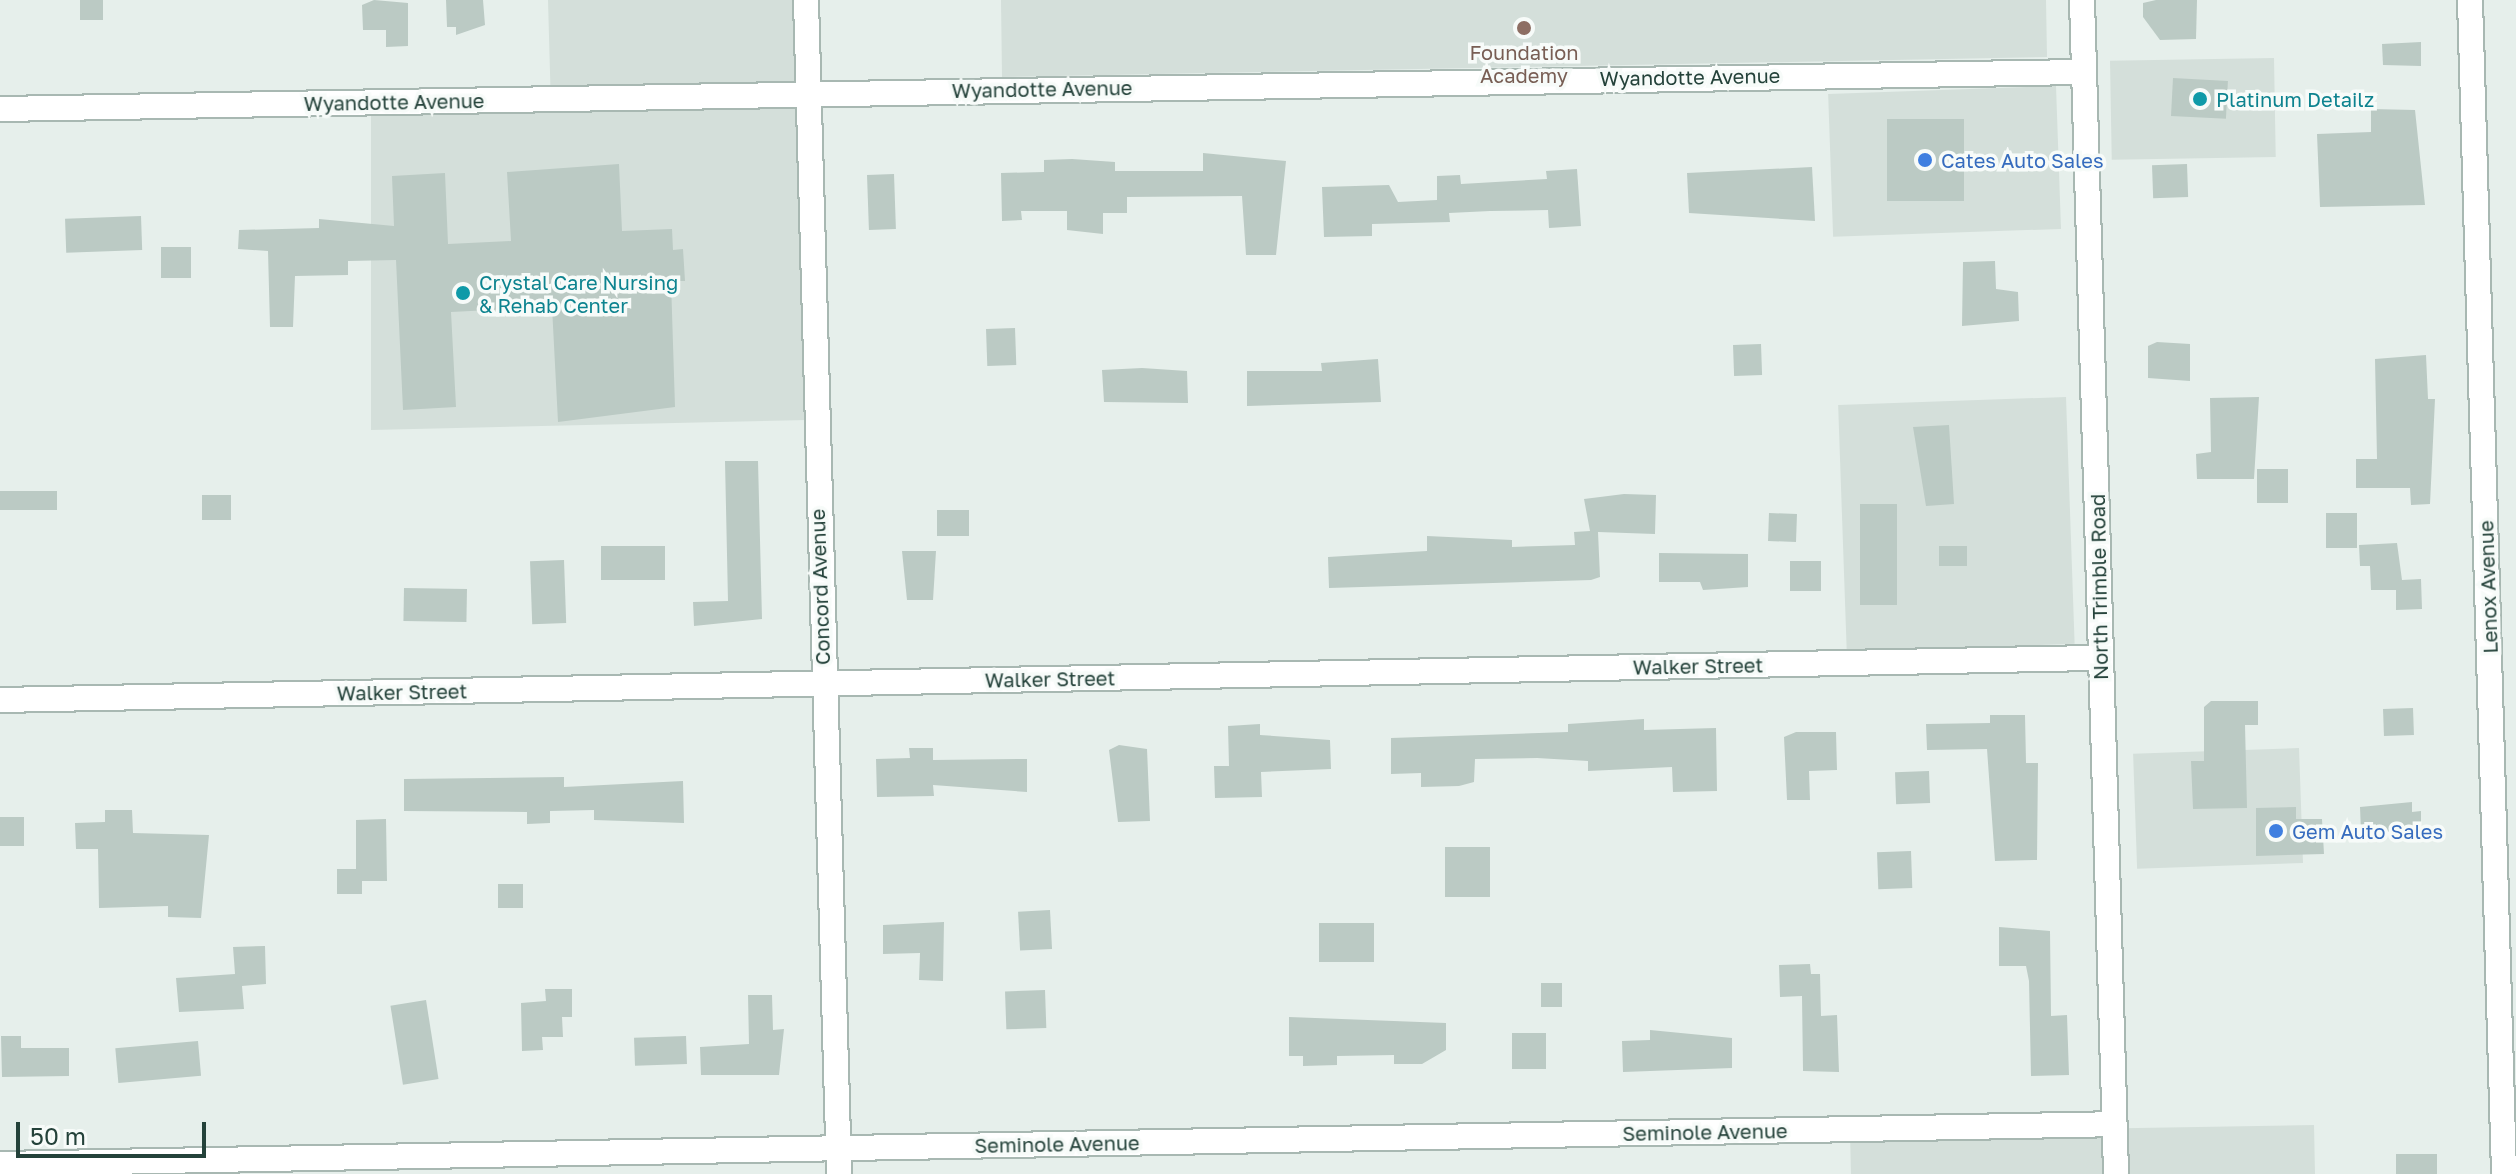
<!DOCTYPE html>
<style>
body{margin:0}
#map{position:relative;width:2516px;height:1174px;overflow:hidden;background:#e6efeb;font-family:"Golos Text",sans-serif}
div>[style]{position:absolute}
.built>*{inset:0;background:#d4dfda;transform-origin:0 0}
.building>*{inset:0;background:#bbcac4;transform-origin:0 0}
.roads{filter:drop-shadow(2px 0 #a8b8b2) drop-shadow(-2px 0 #a8b8b2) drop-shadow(0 2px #a8b8b2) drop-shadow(0 -2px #a8b8b2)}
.minor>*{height:24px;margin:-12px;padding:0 12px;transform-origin:12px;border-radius:12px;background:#fff}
.secondary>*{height:24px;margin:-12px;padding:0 12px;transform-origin:12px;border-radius:12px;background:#fff}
.dots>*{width:22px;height:22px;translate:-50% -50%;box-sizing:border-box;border:4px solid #f7fbf9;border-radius:50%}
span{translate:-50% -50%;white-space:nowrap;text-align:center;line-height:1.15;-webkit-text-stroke:7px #f7fbf9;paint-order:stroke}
.education-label{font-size:20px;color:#785e54}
.street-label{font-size:20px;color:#24423a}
.culture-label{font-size:20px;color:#0d838f}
.left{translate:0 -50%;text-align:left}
.shop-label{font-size:20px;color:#366cbe}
.scale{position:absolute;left:16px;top:1122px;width:190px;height:36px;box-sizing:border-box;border:4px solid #24423a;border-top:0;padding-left:10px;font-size:24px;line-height:28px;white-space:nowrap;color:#24423a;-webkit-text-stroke:6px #f7fbf9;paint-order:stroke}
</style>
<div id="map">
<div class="built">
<i style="clip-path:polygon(548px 0,797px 0,807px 420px,371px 430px,371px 113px,551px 109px)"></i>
<i style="clip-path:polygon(1001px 0,2046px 0,2047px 57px,1002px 77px)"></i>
<i style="left:2274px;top:58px;width:99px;height:164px;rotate:89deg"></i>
<i style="left:2056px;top:86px;width:143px;height:228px;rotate:88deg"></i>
<i style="left:2066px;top:397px;width:247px;height:228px;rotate:88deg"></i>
<i style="left:2299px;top:748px;width:115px;height:166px;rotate:88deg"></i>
<i style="clip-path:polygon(2314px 1125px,2315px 1174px,1851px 1174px,1850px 1133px)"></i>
</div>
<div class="building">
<i style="left:80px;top:0;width:23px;height:20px"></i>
<i style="clip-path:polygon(374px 0,408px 3px,408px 46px,386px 47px,386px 30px,363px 30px,362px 5px)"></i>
<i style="clip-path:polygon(446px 0,483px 0,485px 25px,456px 35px,456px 27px,447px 27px)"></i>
<i style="clip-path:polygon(2156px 0,2197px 0,2196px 39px,2160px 40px,2143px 17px,2143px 3px)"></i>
<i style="clip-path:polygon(2421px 42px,2421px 66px,2383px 65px,2382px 44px)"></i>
<i style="left:2173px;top:78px;width:55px;height:38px;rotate:3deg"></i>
<i style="clip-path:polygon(2371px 109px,2415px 110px,2425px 205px,2320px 207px,2317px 134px,2371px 132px)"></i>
<i style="left:1887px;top:119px;width:77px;height:82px"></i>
<i style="clip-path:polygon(1203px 153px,1286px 161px,1276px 255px,1246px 255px,1242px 196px,1127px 197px,1127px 213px,1103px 213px,1103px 234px,1067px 230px,1067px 211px,1021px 211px,1022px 220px,1002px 221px,1001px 173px,1044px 172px,1044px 160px,1072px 159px,1115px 162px,1115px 171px,1203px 171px)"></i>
<i style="clip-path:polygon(619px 164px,622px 231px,672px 229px,673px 250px,683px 249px,685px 281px,671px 281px,675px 407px,558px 422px,552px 307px,451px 312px,456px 407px,403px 410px,396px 260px,348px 261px,348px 275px,295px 276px,293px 327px,270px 327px,268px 251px,238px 249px,239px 230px,319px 228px,319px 219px,394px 226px,392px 176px,445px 173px,448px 244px,511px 241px,507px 172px)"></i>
<i style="left:2187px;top:164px;width:33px;height:35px;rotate:88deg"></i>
<i style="clip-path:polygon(1812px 167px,1815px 221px,1689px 213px,1687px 173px)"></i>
<i style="clip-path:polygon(1577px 169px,1581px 226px,1549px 228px,1548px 210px,1490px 211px,1449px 213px,1450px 222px,1372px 224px,1372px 236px,1324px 237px,1322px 187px,1389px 185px,1398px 202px,1437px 200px,1437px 176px,1460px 175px,1461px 184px,1547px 179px,1546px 171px)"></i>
<i style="left:894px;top:174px;width:55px;height:27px;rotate:88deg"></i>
<i style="left:141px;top:216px;width:34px;height:76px;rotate:88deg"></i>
<i style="left:161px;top:247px;width:30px;height:31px"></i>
<i style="clip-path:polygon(1995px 261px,1996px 289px,2018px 292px,2019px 321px,1962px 326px,1963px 262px)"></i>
<i style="left:1015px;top:328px;width:37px;height:29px;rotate:88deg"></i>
<i style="clip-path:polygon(2157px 342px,2190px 344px,2190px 381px,2148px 378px,2148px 346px)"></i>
<i style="left:1761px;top:344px;width:31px;height:28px;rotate:88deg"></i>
<i style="clip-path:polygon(2426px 355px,2428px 399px,2435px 399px,2430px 504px,2411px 505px,2410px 488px,2356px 488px,2356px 459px,2377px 459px,2375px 359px)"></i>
<i style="clip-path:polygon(1378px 359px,1381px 402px,1247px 406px,1247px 371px,1322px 371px,1321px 363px)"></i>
<i style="clip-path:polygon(1142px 368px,1187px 371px,1188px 403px,1104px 402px,1102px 370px)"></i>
<i style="clip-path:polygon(2259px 397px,2254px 479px,2197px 479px,2196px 454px,2211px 452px,2210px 398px)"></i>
<i style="clip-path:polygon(1949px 425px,1954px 504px,1926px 506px,1913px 427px)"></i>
<i style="clip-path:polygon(725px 461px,758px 461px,762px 619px,694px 626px,693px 602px,728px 601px)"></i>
<i style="left:2257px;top:469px;width:31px;height:34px"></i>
<i style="left:57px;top:491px;width:19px;height:57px;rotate:90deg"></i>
<i style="clip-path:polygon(1624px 494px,1656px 495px,1655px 534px,1598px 532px,1600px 577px,1591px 580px,1329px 588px,1328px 557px,1427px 551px,1427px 536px,1512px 540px,1512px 547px,1575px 545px,1574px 532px,1590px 531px,1584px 499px)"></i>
<i style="left:202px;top:495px;width:29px;height:25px"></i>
<i style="left:1860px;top:504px;width:37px;height:101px"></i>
<i style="left:937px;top:510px;width:32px;height:26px"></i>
<i style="left:1769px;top:513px;width:28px;height:28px;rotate:2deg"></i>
<i style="left:2326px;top:513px;width:31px;height:35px"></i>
<i style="clip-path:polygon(2397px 543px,2402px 580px,2421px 579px,2422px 609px,2396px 610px,2396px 590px,2371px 590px,2370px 566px,2360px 566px,2359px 545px)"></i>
<i style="left:665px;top:546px;width:34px;height:64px;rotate:90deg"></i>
<i style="left:1939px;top:546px;width:28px;height:20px"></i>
<i style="clip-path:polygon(902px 551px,936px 551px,933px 600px,907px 600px)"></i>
<i style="clip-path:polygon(1659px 553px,1748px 554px,1748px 587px,1703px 590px,1700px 582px,1659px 582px)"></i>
<i style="left:564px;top:560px;width:63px;height:34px;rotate:88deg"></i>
<i style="left:1790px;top:561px;width:31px;height:30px"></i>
<i style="left:404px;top:588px;width:63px;height:33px;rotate:1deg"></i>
<i style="clip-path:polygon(2211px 701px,2258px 701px,2258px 725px,2245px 725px,2247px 808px,2193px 809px,2191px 761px,2204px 761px,2204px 707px)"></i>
<i style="left:2413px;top:708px;width:27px;height:30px;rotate:88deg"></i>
<i style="clip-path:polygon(1990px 715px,2025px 715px,2026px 763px,2038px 763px,2037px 860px,1995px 861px,1987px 749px,1927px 750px,1926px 724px,1990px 723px)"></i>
<i style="clip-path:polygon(1644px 719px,1644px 730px,1716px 728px,1717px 791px,1673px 792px,1672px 767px,1588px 771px,1588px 761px,1537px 758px,1475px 759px,1474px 782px,1459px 786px,1421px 787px,1421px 773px,1391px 774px,1391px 738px,1568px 732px,1568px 724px)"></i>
<i style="clip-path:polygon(1260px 724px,1260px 735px,1330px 740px,1331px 769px,1261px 772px,1262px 797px,1215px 798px,1214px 766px,1229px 766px,1228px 726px)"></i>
<i style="clip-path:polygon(1796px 732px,1836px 732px,1837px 770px,1809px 771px,1810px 800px,1787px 800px,1784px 737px)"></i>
<i style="clip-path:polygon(1119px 745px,1147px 749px,1150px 821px,1118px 822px,1109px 750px)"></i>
<i style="clip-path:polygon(909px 748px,933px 748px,933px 760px,1027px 759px,1027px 792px,933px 785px,934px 796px,877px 797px,876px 759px,910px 758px)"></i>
<i style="left:1929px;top:771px;width:32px;height:34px;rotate:88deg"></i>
<i style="clip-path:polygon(564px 777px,564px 787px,683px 781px,684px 823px,594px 820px,594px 810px,550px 811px,550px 823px,527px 824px,527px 812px,404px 811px,404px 779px)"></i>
<i style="clip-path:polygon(2412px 802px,2412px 812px,2421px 811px,2421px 831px,2361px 832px,2360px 807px)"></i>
<i style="clip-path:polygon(2296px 807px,2296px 819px,2322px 819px,2324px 854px,2256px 856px,2256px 808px)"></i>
<i style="clip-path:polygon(105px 810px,132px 810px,133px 833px,209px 835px,201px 918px,168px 917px,168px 906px,99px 908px,98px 849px,76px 849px,75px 823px,105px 822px)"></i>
<i style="left:0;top:817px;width:24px;height:29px"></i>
<i style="clip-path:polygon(386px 819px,387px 881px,362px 881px,362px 894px,337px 894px,337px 869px,356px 869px,356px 820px)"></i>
<i style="left:1445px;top:847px;width:45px;height:50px"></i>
<i style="left:1911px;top:851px;width:37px;height:34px;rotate:88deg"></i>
<i style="left:498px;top:884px;width:25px;height:24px"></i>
<i style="left:1050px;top:910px;width:39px;height:32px;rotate:87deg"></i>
<i style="clip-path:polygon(944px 922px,943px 981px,919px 980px,920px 953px,883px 954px,883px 925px)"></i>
<i style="left:1319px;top:923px;width:55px;height:39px"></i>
<i style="clip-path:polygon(1999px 927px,2050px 931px,2051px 1016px,2067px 1015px,2069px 1075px,2031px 1076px,2029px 981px,2026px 966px,1999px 966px)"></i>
<i style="clip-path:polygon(265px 946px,266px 984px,242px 986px,244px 1009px,179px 1012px,176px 978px,235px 974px,233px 947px)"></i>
<i style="clip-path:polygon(1810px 964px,1811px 974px,1820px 974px,1821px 1016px,1837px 1015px,1839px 1072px,1803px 1071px,1802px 996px,1780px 997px,1779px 965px)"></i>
<i style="left:1541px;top:983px;width:21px;height:24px"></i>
<i style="clip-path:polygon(545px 989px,572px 989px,572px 1017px,562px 1017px,563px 1037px,542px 1037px,543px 1050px,522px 1051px,521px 1003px,546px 1001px)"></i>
<i style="left:1045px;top:990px;width:38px;height:40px;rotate:88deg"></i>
<i style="clip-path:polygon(748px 995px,772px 995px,773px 1030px,784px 1029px,779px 1075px,701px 1075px,700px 1047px,749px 1044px)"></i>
<i style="left:426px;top:1000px;width:80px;height:36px;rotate:81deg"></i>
<i style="clip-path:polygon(1289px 1017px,1446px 1023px,1446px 1050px,1422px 1064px,1394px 1064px,1394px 1055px,1337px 1056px,1337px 1065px,1303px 1066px,1303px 1056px,1289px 1056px)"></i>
<i style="clip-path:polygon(1650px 1030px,1732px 1038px,1732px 1068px,1623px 1072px,1622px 1041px,1650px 1040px)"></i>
<i style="left:1512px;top:1033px;width:34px;height:36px"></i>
<i style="clip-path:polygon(1px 1036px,21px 1036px,21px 1048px,69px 1048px,69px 1076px,2px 1077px)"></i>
<i style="left:686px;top:1036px;width:28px;height:52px;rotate:88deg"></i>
<i style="left:198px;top:1041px;width:35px;height:83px;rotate:85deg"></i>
<i style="left:2437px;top:1154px;width:20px;height:41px;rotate:90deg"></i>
</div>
<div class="roads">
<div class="minor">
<i style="left:806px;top:0;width:1174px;rotate:88.39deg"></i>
<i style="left:2470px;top:0;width:1174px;rotate:88.34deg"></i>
<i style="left:0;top:109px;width:2084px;rotate:-1.02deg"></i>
<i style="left:0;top:700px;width:2101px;rotate:-1.15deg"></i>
<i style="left:0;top:1164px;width:2114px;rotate:-1.08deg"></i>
</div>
<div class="secondary">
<i style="left:2082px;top:0;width:1174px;rotate:88.34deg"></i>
</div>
</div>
<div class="dots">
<i style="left:1524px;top:28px;background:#8d6e63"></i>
<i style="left:2200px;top:99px;background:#0f9aa8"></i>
<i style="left:1925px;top:160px;background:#3f7fe0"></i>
<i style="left:463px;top:293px;background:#0f9aa8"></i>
<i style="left:2276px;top:831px;background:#3f7fe0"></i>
</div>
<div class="education-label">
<span style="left:1524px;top:64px">Foundation<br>Academy</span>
</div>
<div class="street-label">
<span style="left:1690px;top:77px;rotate:-1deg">Wyandotte Avenue</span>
<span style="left:1042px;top:89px;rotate:-1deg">Wyandotte Avenue</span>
<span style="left:394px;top:102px;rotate:-1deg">Wyandotte Avenue</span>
<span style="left:820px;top:587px;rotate:-92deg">Concord Avenue</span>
<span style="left:2099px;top:587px;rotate:-91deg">North Trimble Road</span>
<span style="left:2488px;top:587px;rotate:-92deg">Lenox Avenue</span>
<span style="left:1698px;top:666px;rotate:-1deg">Walker Street</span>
<span style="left:1050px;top:679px;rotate:-1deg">Walker Street</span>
<span style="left:402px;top:692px;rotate:-1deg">Walker Street</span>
<span style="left:1705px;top:1132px;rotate:-1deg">Seminole Avenue</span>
<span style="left:1057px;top:1144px;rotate:-1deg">Seminole Avenue</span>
</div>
<div class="culture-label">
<span class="left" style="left:2216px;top:99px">Platinum Detailz</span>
<span class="left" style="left:479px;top:294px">Crystal Care Nursing<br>&amp; Rehab Center</span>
</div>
<div class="shop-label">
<span class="left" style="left:1941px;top:160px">Cates Auto Sales</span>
<span class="left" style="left:2292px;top:831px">Gem Auto Sales</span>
</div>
<div class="scale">50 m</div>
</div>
